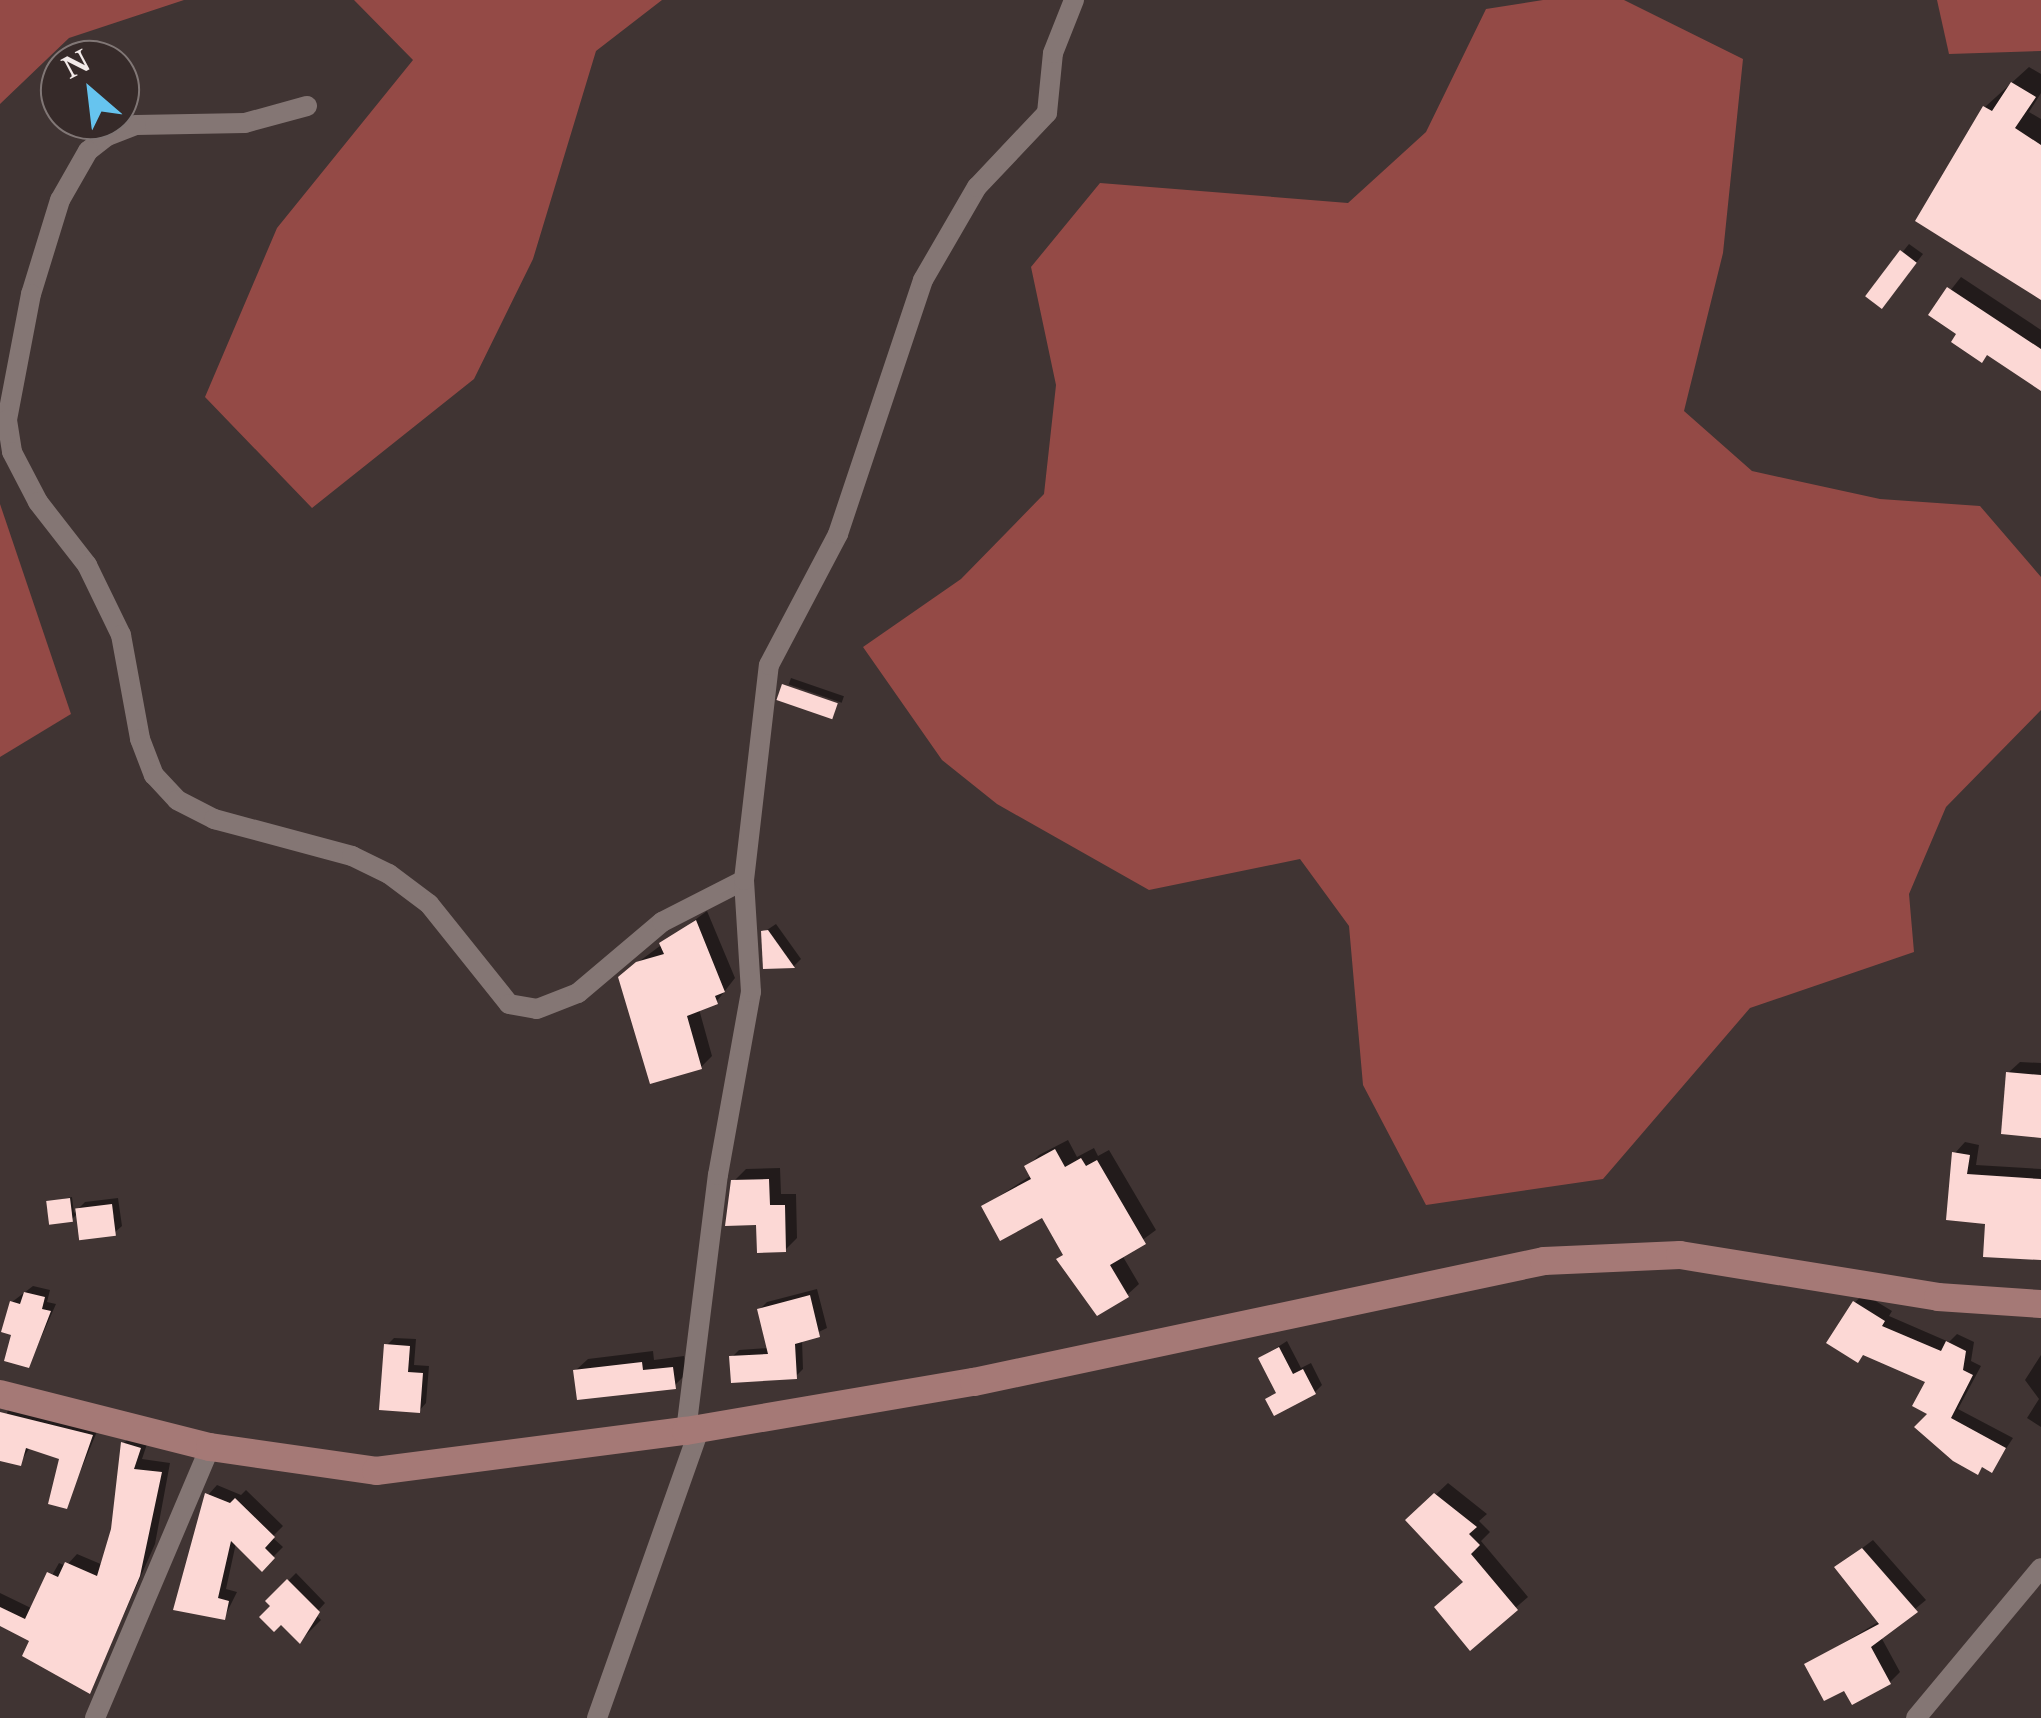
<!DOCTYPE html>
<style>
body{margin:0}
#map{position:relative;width:2041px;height:1718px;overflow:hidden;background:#403433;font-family:"Libre Baskerville",serif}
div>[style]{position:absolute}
.forest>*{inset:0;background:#944a46}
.shadow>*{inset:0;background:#0007;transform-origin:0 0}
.building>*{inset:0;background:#fcd8d5;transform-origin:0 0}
.street>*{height:20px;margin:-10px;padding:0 10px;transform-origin:10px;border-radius:10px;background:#847674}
.secondary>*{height:28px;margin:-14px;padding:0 14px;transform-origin:14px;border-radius:14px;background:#a57976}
span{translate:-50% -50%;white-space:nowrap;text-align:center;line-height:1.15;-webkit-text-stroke:10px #362a29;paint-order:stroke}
.north{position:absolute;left:40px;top:40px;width:100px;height:100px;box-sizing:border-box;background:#362a29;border:2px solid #817776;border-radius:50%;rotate:332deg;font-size:28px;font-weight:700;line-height:40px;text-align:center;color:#f2eae9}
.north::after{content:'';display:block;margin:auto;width:35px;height:45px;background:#66c4ef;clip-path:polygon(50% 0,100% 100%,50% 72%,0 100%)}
</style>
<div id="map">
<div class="forest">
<i style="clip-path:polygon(0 0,184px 0,69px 38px,0 104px)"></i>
<i style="clip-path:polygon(354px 0,662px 0,596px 51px,533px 259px,474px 379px,312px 508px,205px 397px,277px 228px,413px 60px)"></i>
<i style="clip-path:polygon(1543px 0,1624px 0,1743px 59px,1723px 253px,1684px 411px,1752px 471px,1880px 499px,1980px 506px,2041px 577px,2041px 710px,1946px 807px,1909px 894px,1914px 952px,1750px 1008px,1603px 1179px,1426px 1205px,1363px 1085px,1349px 926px,1300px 859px,1149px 890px,997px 804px,942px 760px,863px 647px,961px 579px,1044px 494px,1056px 385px,1031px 267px,1100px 183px,1348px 203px,1426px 132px,1486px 9px)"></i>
<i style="clip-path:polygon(1937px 0,2041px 0,2041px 51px,1949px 54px)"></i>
<i style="clip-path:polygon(0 504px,71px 714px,0 757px)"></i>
</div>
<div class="shadow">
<i style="clip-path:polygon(2029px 67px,2041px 74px,2041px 93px,2029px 112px,2041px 119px,2041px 297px,1919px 220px,1985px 107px)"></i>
<i style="clip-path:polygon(1909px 244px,1923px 254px,1889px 298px,1868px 295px)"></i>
<i style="clip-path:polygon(1961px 277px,2041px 330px,2041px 388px,1931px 315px)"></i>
<i style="left:791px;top:678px;width:56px;height:7px;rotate:19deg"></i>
<i style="clip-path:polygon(707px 911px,735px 978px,717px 1001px,699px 1009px,712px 1056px,701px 1067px,633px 966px)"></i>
<i style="clip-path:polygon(776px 924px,801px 959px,794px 966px,766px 966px,764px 932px)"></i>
<i style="clip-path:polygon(2020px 1062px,2041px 1063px,2041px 1135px,2008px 1073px)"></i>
<i style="clip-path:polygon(1068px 1140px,1077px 1157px,1094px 1148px,1098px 1156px,1109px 1150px,1156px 1230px,1122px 1255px,1139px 1284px,1127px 1295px,1065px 1254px,1043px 1215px,984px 1206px,1032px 1175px,1027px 1167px,1039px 1155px)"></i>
<i style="clip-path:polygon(1965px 1142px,1979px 1145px,1976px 1165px,2041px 1169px,2041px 1258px,1988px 1221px,1955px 1153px)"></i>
<i style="clip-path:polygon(780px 1168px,781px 1194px,796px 1194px,797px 1238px,785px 1250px,734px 1181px,746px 1169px)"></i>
<i style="clip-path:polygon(72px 1197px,74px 1213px,85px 1202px,118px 1198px,122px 1226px,114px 1233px,78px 1213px,72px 1219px,49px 1202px)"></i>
<i style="clip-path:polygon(33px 1286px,50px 1290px,47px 1302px,56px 1304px,29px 1365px,14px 1334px,12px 1302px)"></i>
<i style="clip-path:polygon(817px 1289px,827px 1328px,802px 1340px,803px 1369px,796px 1376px,732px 1357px,739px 1350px,769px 1348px,760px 1309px,767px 1302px)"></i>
<i style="clip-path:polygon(1864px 1294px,1892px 1311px,1889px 1316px,1949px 1342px,1957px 1334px,1974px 1342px,1971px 1361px,1981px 1366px,1958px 1409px,2013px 1438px,1992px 1470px,1984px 1465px,1978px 1471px,1931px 1413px,1929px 1381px,1855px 1302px)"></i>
<i style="clip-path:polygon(394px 1338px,416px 1339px,414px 1365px,429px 1366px,426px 1403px,419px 1411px,387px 1345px)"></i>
<i style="clip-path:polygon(1287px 1341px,1301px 1368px,1311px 1363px,1322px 1385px,1315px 1392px,1268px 1400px,1278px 1391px,1261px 1358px)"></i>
<i style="clip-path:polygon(653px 1351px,654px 1360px,684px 1356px,686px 1374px,674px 1386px,576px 1370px,588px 1359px)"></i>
<i style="clip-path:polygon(2041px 1355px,2041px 1427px,2027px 1418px,2039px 1399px,2025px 1380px)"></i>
<i style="clip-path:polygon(9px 1406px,98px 1429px,66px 1506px,62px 1457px,30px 1447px,20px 1463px,0 1438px)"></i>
<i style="clip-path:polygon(133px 1434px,149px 1438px,142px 1459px,170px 1463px,155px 1544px,90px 1691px,32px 1639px,0 1624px,0 1593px,33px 1609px,59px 1563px,66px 1566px,77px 1554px,103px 1565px,114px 1529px,123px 1444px)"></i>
<i style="clip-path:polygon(1448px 1483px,1487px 1514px,1479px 1521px,1490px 1532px,1481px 1541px,1528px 1597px,1470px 1647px,1466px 1581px,1409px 1520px)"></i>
<i style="clip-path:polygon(217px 1485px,241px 1495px,246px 1490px,283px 1526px,272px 1537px,283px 1547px,262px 1568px,236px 1543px,226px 1589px,237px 1592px,224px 1618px,176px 1608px,208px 1495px)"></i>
<i style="clip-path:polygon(1873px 1540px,1926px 1600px,1881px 1637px,1900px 1672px,1890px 1682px,1845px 1688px,1808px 1664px,1880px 1621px,1837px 1567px)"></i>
<i style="clip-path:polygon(296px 1573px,325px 1603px,315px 1614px,321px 1620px,300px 1641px,268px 1601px)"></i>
</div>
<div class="building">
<i style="clip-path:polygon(2011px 82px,2036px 97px,2015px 128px,2041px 145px,2041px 300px,1915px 221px,1983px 106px,1992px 111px)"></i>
<i style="left:1900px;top:250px;width:21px;height:58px;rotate:37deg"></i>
<i style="clip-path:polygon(1947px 287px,2041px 349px,2041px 391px,1987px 355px,1982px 363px,1951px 342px,1956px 334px,1928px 315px)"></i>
<i style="left:782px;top:684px;width:59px;height:17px;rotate:19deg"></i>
<i style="clip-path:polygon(696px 920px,725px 992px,715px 996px,718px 1004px,687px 1016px,702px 1069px,650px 1084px,618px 977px,636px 962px,664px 954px,659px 943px)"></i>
<i style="clip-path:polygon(768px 930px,795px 968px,763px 969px,761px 931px)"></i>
<i style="clip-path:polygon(2006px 1072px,2041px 1075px,2041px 1138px,2001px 1134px)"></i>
<i style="clip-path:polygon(1055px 1149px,1065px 1167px,1081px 1158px,1086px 1166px,1097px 1160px,1146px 1244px,1110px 1265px,1129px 1297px,1097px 1316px,1056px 1259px,1063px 1255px,1042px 1218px,1000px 1241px,981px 1206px,1031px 1179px,1024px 1166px)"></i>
<i style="clip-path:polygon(1952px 1152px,1970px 1155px,1967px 1174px,2041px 1179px,2041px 1260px,1983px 1257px,1985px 1224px,1946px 1220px)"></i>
<i style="clip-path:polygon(769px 1179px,770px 1205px,785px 1205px,786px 1252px,757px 1253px,756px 1225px,725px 1226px,731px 1180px)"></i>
<i style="left:70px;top:1198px;width:24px;height:24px;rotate:83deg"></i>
<i style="left:112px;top:1204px;width:32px;height:37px;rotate:83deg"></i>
<i style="clip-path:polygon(24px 1292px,45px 1297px,42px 1309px,51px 1311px,29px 1368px,4px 1361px,11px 1335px,1px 1332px,10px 1301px,20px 1304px)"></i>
<i style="clip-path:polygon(810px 1295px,820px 1337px,795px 1344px,797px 1379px,731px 1383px,729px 1356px,768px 1354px,757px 1309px)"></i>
<i style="clip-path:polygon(1853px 1301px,1885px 1321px,1882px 1326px,1941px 1351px,1946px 1341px,1966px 1351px,1963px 1370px,1973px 1375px,1951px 1418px,2006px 1448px,1992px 1473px,1982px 1467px,1978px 1475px,1953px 1461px,1914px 1427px,1927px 1414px,1912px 1406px,1925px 1382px,1863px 1355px,1858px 1363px,1826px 1343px)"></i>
<i style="clip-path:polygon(384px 1344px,410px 1346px,408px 1372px,423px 1373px,420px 1413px,379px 1410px)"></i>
<i style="clip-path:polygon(1279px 1347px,1293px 1374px,1303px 1369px,1316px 1394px,1274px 1416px,1265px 1399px,1276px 1393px,1258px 1358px)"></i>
<i style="clip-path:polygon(642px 1362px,643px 1370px,673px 1367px,676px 1389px,577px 1400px,573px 1370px)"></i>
<i style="clip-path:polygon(0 1412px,93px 1435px,67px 1509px,48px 1504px,59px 1459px,26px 1448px,21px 1466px,0 1461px)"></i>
<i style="clip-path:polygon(121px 1442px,141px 1448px,134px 1469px,162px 1472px,140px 1576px,90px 1694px,22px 1656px,29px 1641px,0 1626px,0 1607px,25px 1619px,47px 1572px,58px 1577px,65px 1562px,97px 1576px,111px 1529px)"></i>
<i style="clip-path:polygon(205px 1493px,230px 1503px,235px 1498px,275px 1537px,265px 1548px,275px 1558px,262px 1572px,231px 1541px,218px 1598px,229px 1601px,225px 1620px,173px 1610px)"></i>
<i style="clip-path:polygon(1434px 1493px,1477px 1527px,1469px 1534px,1480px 1545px,1471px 1554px,1518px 1610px,1470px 1651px,1434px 1607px,1463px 1582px,1405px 1520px)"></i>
<i style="clip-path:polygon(1862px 1548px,1918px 1612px,1871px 1647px,1891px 1684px,1852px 1705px,1844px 1691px,1824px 1701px,1804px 1664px,1879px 1624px,1834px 1567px)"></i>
<i style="clip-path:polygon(287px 1579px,320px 1612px,300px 1644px,281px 1625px,274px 1632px,259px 1617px,270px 1606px,265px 1601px)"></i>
</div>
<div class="street">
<i style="left:307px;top:106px;width:64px;rotate:164.7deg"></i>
<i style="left:245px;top:123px;width:109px;rotate:178.9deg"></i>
<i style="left:136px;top:125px;width:31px;rotate:159deg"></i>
<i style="left:107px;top:136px;width:24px;rotate:142deg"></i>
<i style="left:88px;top:151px;width:56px;rotate:119.7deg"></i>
<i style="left:60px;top:200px;width:98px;rotate:107.1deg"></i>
<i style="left:31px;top:294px;width:128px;rotate:100.8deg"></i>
<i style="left:7px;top:420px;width:32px;rotate:81deg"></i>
<i style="left:12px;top:452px;width:56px;rotate:62.5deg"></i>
<i style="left:38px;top:502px;width:80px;rotate:52.1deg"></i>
<i style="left:87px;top:565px;width:78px;rotate:64.1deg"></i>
<i style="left:121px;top:635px;width:106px;rotate:79.6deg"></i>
<i style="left:140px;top:739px;width:39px;rotate:69deg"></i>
<i style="left:154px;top:775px;width:34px;rotate:47deg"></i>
<i style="left:177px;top:800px;width:42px;rotate:27.2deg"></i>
<i style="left:214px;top:819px;width:143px;rotate:15deg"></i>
<i style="left:352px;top:856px;width:41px;rotate:25.9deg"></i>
<i style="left:389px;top:874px;width:50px;rotate:36.9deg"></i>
<i style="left:429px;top:904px;width:128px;rotate:51.3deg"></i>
<i style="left:509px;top:1004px;width:28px;rotate:10deg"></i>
<i style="left:537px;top:1009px;width:44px;rotate:-21.3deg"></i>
<i style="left:578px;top:993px;width:110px;rotate:-40.2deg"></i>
<i style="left:662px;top:922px;width:92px;rotate:-27.1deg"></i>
<i style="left:686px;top:1431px;width:258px;rotate:-82.9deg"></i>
<i style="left:718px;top:1175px;width:186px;rotate:-79.8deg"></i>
<i style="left:751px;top:992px;width:112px;rotate:-93.6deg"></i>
<i style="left:744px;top:880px;width:216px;rotate:-83.4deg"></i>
<i style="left:769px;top:665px;width:148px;rotate:-62.2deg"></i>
<i style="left:838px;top:534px;width:268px;rotate:-71.5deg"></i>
<i style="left:923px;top:280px;width:108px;rotate:-59.9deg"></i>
<i style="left:977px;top:187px;width:102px;rotate:-46.6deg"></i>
<i style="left:1047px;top:113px;width:60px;rotate:-84.3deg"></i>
<i style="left:1053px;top:53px;width:57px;rotate:-68.4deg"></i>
<i style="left:95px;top:1718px;width:294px;rotate:-67deg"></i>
<i style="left:597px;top:1718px;width:309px;rotate:-70.5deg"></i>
<i style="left:1916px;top:1718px;width:195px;rotate:-50.2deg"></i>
</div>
<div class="secondary">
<i style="left:0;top:1394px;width:217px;rotate:14.2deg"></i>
<i style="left:210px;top:1447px;width:168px;rotate:8.2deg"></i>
<i style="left:376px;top:1471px;width:313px;rotate:-7.4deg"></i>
<i style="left:686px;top:1431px;width:292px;rotate:-9.7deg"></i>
<i style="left:974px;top:1382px;width:583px;rotate:-11.98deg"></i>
<i style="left:1544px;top:1261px;width:136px;rotate:-2.5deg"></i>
<i style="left:1680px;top:1255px;width:261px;rotate:9.2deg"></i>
<i style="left:1938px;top:1297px;width:103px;rotate:3.9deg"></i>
</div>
<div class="north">N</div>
</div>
